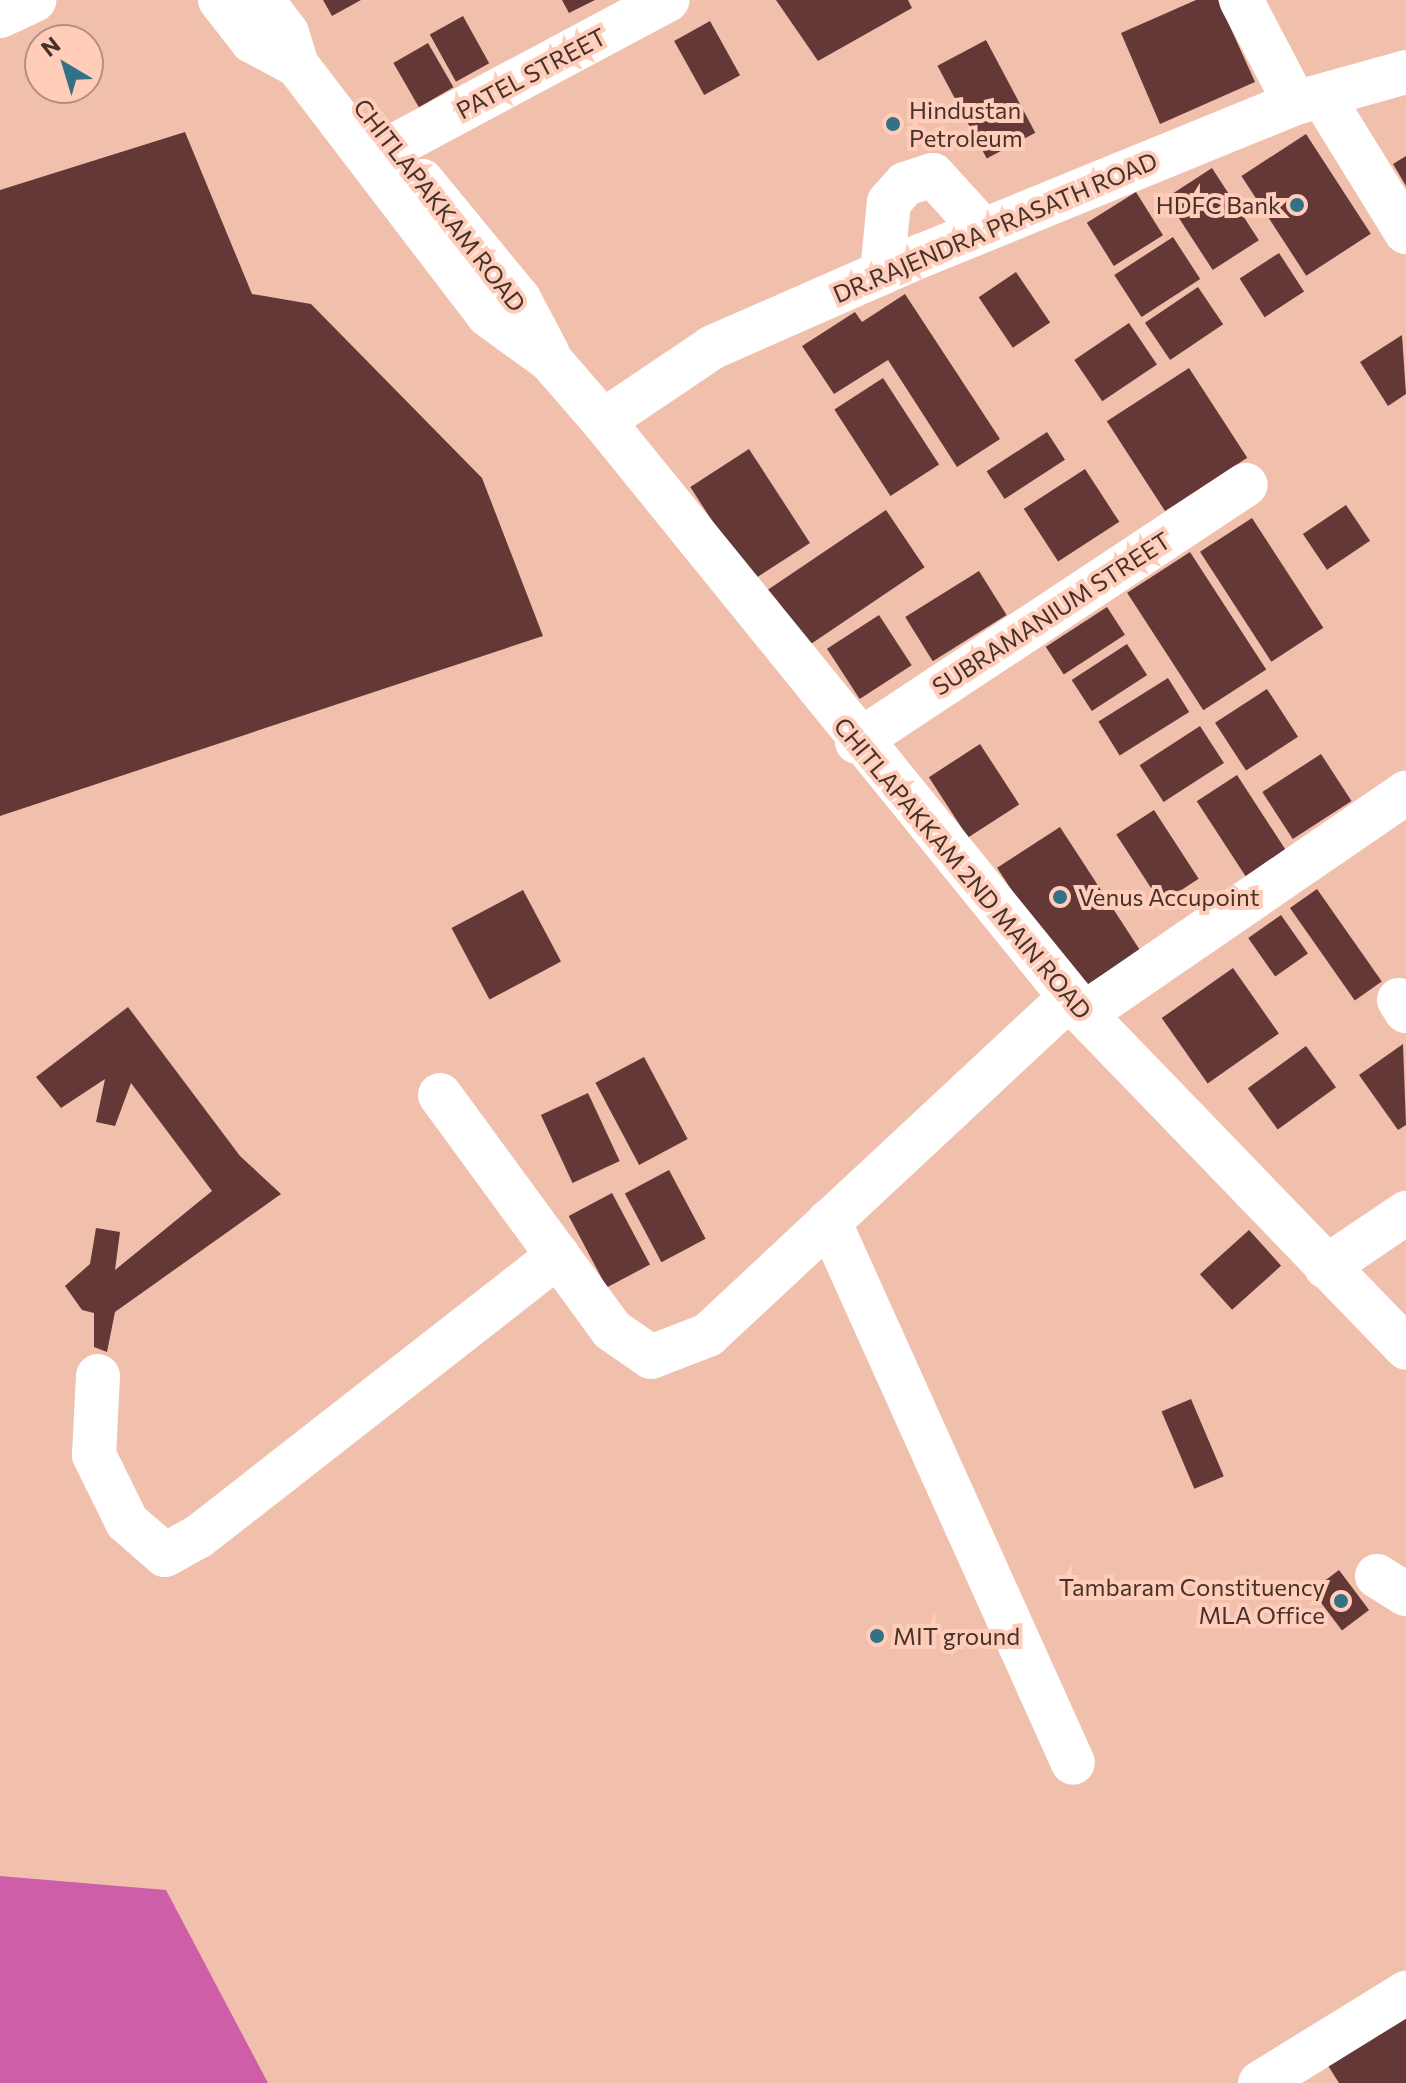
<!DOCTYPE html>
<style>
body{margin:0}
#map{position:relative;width:1406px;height:2083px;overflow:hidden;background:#f1c0ad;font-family:Commissioner,sans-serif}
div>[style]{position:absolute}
.forest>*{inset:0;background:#ce5ea7}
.building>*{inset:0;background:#633836;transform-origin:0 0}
.minor>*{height:44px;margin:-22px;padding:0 22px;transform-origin:22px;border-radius:22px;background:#fff}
.highway>*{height:44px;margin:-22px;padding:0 22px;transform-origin:22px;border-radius:22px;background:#fff}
.dots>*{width:22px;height:22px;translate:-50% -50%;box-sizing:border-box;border:4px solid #ffcdb9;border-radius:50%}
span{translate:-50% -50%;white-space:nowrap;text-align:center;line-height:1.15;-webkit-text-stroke:8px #ffcdb9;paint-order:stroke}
.street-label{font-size:24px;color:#45322a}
.poi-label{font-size:24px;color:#45322a}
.left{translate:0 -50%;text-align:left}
.right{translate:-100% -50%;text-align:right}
.north{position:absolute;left:24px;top:24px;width:80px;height:80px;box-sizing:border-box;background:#ffcdb9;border:2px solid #b58f80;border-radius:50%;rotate:322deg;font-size:22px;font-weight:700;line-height:32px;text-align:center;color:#45322a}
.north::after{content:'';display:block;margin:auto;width:28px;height:36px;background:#327186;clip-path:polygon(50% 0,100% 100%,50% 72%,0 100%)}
</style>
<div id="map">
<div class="forest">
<i style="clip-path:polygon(0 1876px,166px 1890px,268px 2083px,0 2083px)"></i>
</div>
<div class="building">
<i style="clip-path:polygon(323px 0,361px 0,332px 16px)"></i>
<i style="clip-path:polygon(562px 0,595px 0,569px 13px)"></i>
<i style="clip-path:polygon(776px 0,908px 0,912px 8px,818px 61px)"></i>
<i style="clip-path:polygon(1196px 0,1218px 0,1255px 82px,1160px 124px,1121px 33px)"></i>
<i style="left:463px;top:16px;width:54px;height:38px;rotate:61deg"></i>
<i style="left:710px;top:21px;width:62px;height:41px;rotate:61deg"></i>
<i style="left:986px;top:40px;width:105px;height:55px;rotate:62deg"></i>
<i style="left:428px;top:43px;width:51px;height:40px;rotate:60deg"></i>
<i style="clip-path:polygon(185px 132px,252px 294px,311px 304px,482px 478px,543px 636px,0 816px,0 190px)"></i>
<i style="left:1306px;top:134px;width:119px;height:77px;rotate:57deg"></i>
<i style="clip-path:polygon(1406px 156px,1406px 186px,1393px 164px)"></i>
<i style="left:1212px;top:168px;width:86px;height:55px;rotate:57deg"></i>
<i style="left:1136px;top:192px;width:51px;height:58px;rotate:58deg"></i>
<i style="left:1173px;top:237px;width:50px;height:70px;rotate:57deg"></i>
<i style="left:1279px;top:253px;width:46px;height:47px;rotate:57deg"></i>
<i style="left:1016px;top:272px;width:61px;height:45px;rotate:56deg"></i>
<i style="left:1198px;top:287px;width:45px;height:64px;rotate:56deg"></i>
<i style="clip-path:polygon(905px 294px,1000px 439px,957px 467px,888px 360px,834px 394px,802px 346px,855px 312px,862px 322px)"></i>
<i style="left:1129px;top:323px;width:50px;height:66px;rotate:56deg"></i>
<i style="clip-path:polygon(1402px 335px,1406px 394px,1388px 406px,1360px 362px)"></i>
<i style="left:1189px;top:368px;width:107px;height:98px;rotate:57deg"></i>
<i style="left:883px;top:378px;width:103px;height:58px;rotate:57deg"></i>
<i style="left:1047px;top:432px;width:33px;height:72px;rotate:57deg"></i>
<i style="left:749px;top:449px;width:112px;height:70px;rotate:57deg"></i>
<i style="left:1085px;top:469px;width:63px;height:73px;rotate:57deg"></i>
<i style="left:1346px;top:505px;width:43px;height:52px;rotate:56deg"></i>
<i style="left:886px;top:510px;width:69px;height:147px;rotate:56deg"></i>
<i style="left:1252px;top:518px;width:131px;height:62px;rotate:57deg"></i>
<i style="left:1190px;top:552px;width:140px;height:75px;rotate:57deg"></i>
<i style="left:979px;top:571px;width:52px;height:87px;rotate:58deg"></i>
<i style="left:1107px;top:607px;width:33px;height:73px;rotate:57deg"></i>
<i style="left:879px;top:615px;width:60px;height:62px;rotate:57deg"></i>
<i style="left:1127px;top:644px;width:37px;height:66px;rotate:57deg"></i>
<i style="left:1168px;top:678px;width:40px;height:82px;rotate:58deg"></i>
<i style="left:1267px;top:689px;width:57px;height:62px;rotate:57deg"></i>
<i style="left:1200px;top:726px;width:44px;height:72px;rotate:57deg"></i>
<i style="left:980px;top:744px;width:72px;height:61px;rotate:57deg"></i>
<i style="left:1321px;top:754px;width:56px;height:70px;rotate:57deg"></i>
<i style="left:1237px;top:775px;width:90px;height:48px;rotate:57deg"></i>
<i style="left:1154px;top:810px;width:82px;height:45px;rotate:57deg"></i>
<i style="left:1060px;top:827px;width:147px;height:75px;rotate:57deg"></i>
<i style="left:1317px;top:889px;width:113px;height:33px;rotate:55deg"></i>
<i style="left:523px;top:890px;width:81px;height:81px;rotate:62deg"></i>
<i style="left:1281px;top:915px;width:47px;height:40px;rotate:55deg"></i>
<i style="left:1233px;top:968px;width:80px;height:87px;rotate:55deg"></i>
<i style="clip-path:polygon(128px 1007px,240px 1156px,281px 1194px,115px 1312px,107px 1352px,94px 1347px,94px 1313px,82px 1310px,65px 1286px,90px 1264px,96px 1228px,120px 1232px,115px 1270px,212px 1191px,131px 1083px,115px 1126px,96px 1122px,105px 1079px,61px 1108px,36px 1077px)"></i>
<i style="clip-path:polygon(1403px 1044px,1406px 1125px,1398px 1130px,1359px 1075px)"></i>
<i style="left:1306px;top:1046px;width:51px;height:72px;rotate:54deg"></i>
<i style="left:644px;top:1057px;width:93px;height:55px;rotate:62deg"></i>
<i style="left:588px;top:1093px;width:75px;height:52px;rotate:65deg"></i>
<i style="left:669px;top:1170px;width:78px;height:50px;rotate:62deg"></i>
<i style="left:612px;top:1193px;width:81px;height:49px;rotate:62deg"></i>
<i style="left:1249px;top:1230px;width:48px;height:66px;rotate:48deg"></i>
<i style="left:1191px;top:1399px;width:84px;height:32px;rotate:67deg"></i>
<i style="left:1339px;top:1570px;width:50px;height:34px;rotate:53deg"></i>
<i style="clip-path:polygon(1406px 2014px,1406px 2083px,1339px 2083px,1327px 2064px)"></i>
</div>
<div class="minor">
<i style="left:220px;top:0;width:52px;rotate:52deg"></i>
<i style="left:252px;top:41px;width:51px;rotate:28.1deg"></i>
<i style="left:262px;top:0;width:41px;rotate:52.9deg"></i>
<i style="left:287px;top:33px;width:34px;rotate:73deg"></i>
<i style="left:297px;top:65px;width:315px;rotate:52.6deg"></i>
<i style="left:488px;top:315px;width:77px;rotate:36deg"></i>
<i style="left:550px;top:360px;width:81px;rotate:49deg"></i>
<i style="left:603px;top:421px;width:764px;rotate:50.95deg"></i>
<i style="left:1084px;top:1014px;width:464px;rotate:46deg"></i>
<i style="left:1241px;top:0;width:116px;rotate:62.3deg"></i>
<i style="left:0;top:16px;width:38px;rotate:-25deg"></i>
<i style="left:1322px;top:96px;width:160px;rotate:58.3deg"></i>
<i style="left:394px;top:146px;width:310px;rotate:-28.1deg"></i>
<i style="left:422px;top:181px;width:153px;rotate:50.6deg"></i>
<i style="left:519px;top:299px;width:62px;rotate:62.2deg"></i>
<i style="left:882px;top:273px;width:71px;rotate:-84.4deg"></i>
<i style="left:889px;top:202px;width:24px;rotate:-48deg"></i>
<i style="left:905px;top:184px;width:29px;rotate:-18deg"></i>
<i style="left:933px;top:175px;width:74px;rotate:47.7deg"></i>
<i style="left:603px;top:421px;width:133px;rotate:-33.9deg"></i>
<i style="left:713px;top:347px;width:229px;rotate:-23.7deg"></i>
<i style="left:923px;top:255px;width:402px;rotate:-22.2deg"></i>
<i style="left:1295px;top:103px;width:115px;rotate:-15.6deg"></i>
<i style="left:857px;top:742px;width:466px;rotate:-33.5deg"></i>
<i style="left:1399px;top:1000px;width:13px;rotate:58deg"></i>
<i style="left:1084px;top:1014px;width:391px;rotate:-34.5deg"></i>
<i style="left:440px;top:1095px;width:291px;rotate:53.8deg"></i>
<i style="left:612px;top:1330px;width:47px;rotate:34.7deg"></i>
<i style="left:651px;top:1357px;width:61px;rotate:-21.1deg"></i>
<i style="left:708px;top:1335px;width:495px;rotate:-43deg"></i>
<i style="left:829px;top:1221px;width:594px;rotate:65.76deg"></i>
<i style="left:1326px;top:1267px;width:97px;rotate:-34deg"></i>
<i style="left:98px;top:1376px;width:79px;rotate:92.9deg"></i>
<i style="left:94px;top:1455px;width:75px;rotate:63.8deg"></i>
<i style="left:127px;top:1522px;width:50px;rotate:41deg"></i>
<i style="left:165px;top:1555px;width:38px;rotate:-29deg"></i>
<i style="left:198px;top:1537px;width:457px;rotate:-38deg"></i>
<i style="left:1260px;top:2083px;width:172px;rotate:-31.7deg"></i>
</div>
<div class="highway">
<i style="left:1377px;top:1576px;width:34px;rotate:32deg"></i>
</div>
<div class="dots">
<i style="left:893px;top:124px;background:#327186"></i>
<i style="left:1297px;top:205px;background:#327186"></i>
<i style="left:1060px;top:897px;background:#327186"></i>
<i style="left:1341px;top:1601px;background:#327186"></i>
<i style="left:877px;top:1636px;background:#327186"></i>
</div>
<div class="street-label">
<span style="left:531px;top:73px;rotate:-28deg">PATEL STREET</span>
<span style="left:440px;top:205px;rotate:52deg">CHITLAPAKKAM ROAD</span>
<span style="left:995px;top:227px;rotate:-23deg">DR.RAJENDRA PRASATH ROAD</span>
<span style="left:1051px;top:613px;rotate:-33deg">SUBRAMANIUM STREET</span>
<span style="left:963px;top:868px;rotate:50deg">CHITLAPAKKAM 2ND MAIN ROAD</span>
</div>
<div class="poi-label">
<span class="left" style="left:909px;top:124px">Hindustan<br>Petroleum</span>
<span class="right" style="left:1281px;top:205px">HDFC Bank</span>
<span class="left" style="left:1078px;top:897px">Venus Accupoint</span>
<span class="right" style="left:1325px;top:1601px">Tambaram Constituency<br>MLA Office</span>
<span class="left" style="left:893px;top:1636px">MIT ground</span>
</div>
<div class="north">N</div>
</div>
